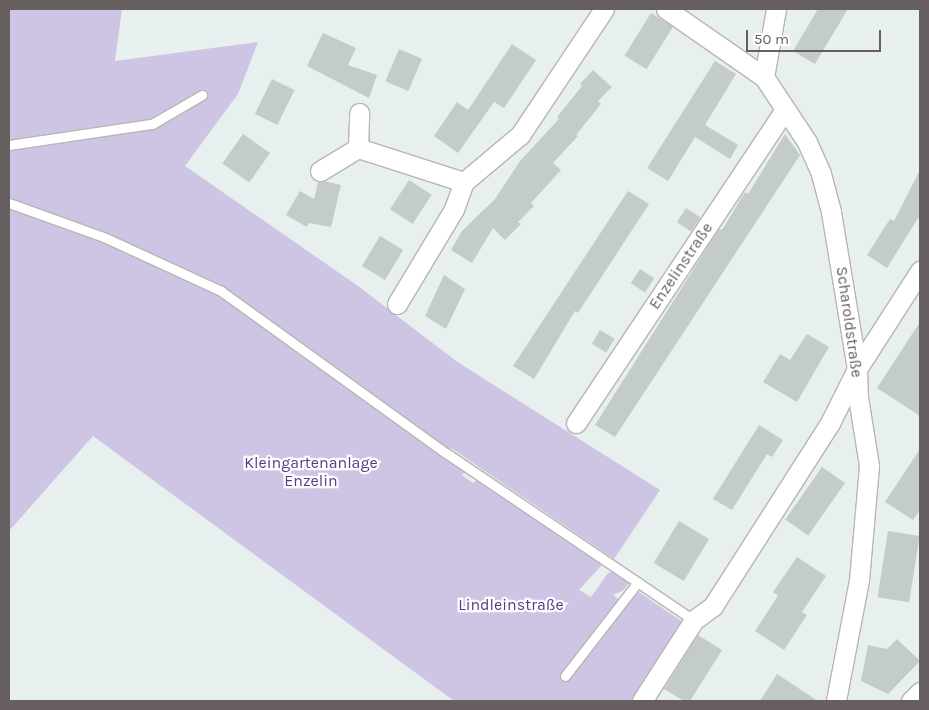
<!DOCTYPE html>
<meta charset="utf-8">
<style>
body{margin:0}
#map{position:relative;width:929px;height:710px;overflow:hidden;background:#e7efef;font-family:Karla,sans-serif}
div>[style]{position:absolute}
.green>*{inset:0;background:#cec5e5}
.building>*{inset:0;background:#c3cbcb;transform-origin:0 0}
.roads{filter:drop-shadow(1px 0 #bab4b4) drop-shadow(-1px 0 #bab4b4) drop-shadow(0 1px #bab4b4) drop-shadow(0 -1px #bab4b4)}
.lane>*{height:9px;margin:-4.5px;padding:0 4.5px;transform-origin:4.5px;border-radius:4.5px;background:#fff}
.street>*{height:19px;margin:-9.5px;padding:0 9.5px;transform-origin:9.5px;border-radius:9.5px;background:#fff}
span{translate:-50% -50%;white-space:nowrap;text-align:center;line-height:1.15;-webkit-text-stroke:4.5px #fff;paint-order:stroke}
.street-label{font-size:16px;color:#665e5f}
.park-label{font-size:16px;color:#553b88}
.frame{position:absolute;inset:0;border:10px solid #665e5f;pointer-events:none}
.scale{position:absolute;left:746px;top:30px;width:135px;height:22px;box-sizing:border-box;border:2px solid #665e5f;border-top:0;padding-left:6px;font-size:15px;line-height:18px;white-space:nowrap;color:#665e5f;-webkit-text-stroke:4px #fff;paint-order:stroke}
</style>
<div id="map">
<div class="green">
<i style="clip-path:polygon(9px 9px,122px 9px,115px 61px,258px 42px,238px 94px,185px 166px,358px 286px,456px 361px,660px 490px,614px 559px,451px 448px,445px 455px,466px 471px,462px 475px,473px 483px,478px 479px,602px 565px,579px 590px,591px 597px,608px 573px,612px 572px,629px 583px,624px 590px,613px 595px,627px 606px,639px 592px,684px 623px,633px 701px,454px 701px,93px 436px,9px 531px)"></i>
</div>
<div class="building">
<i style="clip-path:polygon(818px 9px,848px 9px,815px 64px,793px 51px)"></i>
<i style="left:651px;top:13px;width:26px;height:50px;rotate:32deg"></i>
<i style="clip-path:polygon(323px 33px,356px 48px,348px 65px,377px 75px,369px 98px,307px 66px)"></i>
<i style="clip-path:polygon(512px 44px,536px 60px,504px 108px,494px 102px,458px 153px,434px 136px,457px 102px,468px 110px)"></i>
<i style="left:399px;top:49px;width:25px;height:35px;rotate:23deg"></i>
<i style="clip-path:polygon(715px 61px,736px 74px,705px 125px,738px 145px,730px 159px,695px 137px,668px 181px,647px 168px)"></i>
<i style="clip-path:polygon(593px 70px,612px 87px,598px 101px,601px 104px,576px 135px,578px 136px,553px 163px,561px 170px,531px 203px,534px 206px,518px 222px,521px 224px,505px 240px,493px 228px,472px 263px,451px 250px,462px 231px,495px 199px,520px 161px,559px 119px,557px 117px,582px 86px,580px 84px)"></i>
<i style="left:272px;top:79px;width:25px;height:39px;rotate:26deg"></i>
<i style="left:243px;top:134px;width:33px;height:36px;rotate:35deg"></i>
<i style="clip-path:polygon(785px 134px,800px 155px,615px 437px,595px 425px,710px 243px,719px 229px,722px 230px,745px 192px,748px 194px)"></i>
<i style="clip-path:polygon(920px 170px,920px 215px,887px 268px,867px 255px,890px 219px,894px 221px)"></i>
<i style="left:409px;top:180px;width:27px;height:35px;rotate:33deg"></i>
<i style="clip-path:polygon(324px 181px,341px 185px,331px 227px,309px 223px,307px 227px,286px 215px,300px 191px,314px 199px,318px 182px)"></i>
<i style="clip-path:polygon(628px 191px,649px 204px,578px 313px,575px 311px,534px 379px,513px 366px)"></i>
<i style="left:686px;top:208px;width:17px;height:17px;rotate:33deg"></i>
<i style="left:380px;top:236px;width:27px;height:35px;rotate:31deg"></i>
<i style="left:640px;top:269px;width:17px;height:17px;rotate:33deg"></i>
<i style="clip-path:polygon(444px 275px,465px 289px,446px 329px,425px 316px)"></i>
<i style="clip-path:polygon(920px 322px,920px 416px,877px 388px)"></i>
<i style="left:600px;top:330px;width:17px;height:16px;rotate:31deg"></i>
<i style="clip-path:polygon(807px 334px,829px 347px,797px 402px,763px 382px,780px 354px,790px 360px)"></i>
<i style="clip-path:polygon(759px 425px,783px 440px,772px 457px,767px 454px,732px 510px,713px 499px)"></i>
<i style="clip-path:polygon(920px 449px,920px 510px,913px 520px,885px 502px)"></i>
<i style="left:822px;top:467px;width:28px;height:64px;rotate:35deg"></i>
<i style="left:679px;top:521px;width:35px;height:49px;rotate:31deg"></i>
<i style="left:888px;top:531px;width:32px;height:67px;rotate:9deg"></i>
<i style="clip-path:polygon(797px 557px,826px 576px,802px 612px,807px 615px,784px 650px,755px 631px,778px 596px,773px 592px)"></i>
<i style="clip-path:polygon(698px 635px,722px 650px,690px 701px,684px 701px,664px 689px)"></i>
<i style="clip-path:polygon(897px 639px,920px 661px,888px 694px,861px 681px,868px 645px,887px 649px)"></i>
<i style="clip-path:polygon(777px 674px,818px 701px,760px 701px)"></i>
</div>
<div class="roads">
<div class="lane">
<i style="left:9px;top:145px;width:145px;rotate:-8.4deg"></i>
<i style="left:152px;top:124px;width:58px;rotate:-30.1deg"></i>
<i style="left:9px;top:203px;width:103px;rotate:19.8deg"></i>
<i style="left:106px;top:238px;width:127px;rotate:24.7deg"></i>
<i style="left:221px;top:291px;width:277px;rotate:35.8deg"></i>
<i style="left:446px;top:453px;width:299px;rotate:34deg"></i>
<i style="left:565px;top:676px;width:119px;rotate:-52.2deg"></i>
</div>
<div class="street">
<i style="left:666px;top:9px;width:119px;rotate:34.8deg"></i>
<i style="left:764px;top:77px;width:78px;rotate:56.5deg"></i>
<i style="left:807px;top:142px;width:35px;rotate:66deg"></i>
<i style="left:821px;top:174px;width:39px;rotate:75deg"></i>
<i style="left:831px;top:212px;width:159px;rotate:80.6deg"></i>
<i style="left:857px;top:369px;width:28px;rotate:88deg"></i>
<i style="left:858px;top:397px;width:70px;rotate:80.9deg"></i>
<i style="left:869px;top:466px;width:114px;rotate:95deg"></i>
<i style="left:859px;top:580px;width:123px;rotate:100.8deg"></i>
<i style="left:764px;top:77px;width:69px;rotate:-80deg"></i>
<i style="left:358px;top:148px;width:35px;rotate:-88deg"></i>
<i style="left:320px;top:171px;width:44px;rotate:-31.2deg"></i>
<i style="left:358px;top:148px;width:111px;rotate:17.8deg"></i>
<i style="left:397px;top:304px;width:111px;rotate:-59deg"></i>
<i style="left:454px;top:209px;width:29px;rotate:-70deg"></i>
<i style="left:464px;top:182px;width:73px;rotate:-40deg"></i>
<i style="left:520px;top:135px;width:151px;rotate:-56.3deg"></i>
<i style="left:576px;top:423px;width:376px;rotate:-56.3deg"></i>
<i style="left:642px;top:701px;width:96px;rotate:-57.3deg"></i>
<i style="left:694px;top:620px;width:24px;rotate:-36deg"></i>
<i style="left:713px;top:606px;width:217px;rotate:-57.4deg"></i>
<i style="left:830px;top:423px;width:60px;rotate:-63.4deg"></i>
<i style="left:857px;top:369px;width:117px;rotate:-57.3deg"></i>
<i style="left:911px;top:701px;width:13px;rotate:-45deg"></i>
</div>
</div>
<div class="street-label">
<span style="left:681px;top:266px;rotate:-56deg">Enzelinstraße</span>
<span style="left:849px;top:322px;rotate:82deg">Scharoldstraße</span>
</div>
<div class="park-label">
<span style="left:311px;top:472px">Kleingartenanlage<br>Enzelin</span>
<span style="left:511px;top:605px">Lindleinstraße</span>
</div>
<div class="frame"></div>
<div class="scale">50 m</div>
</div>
